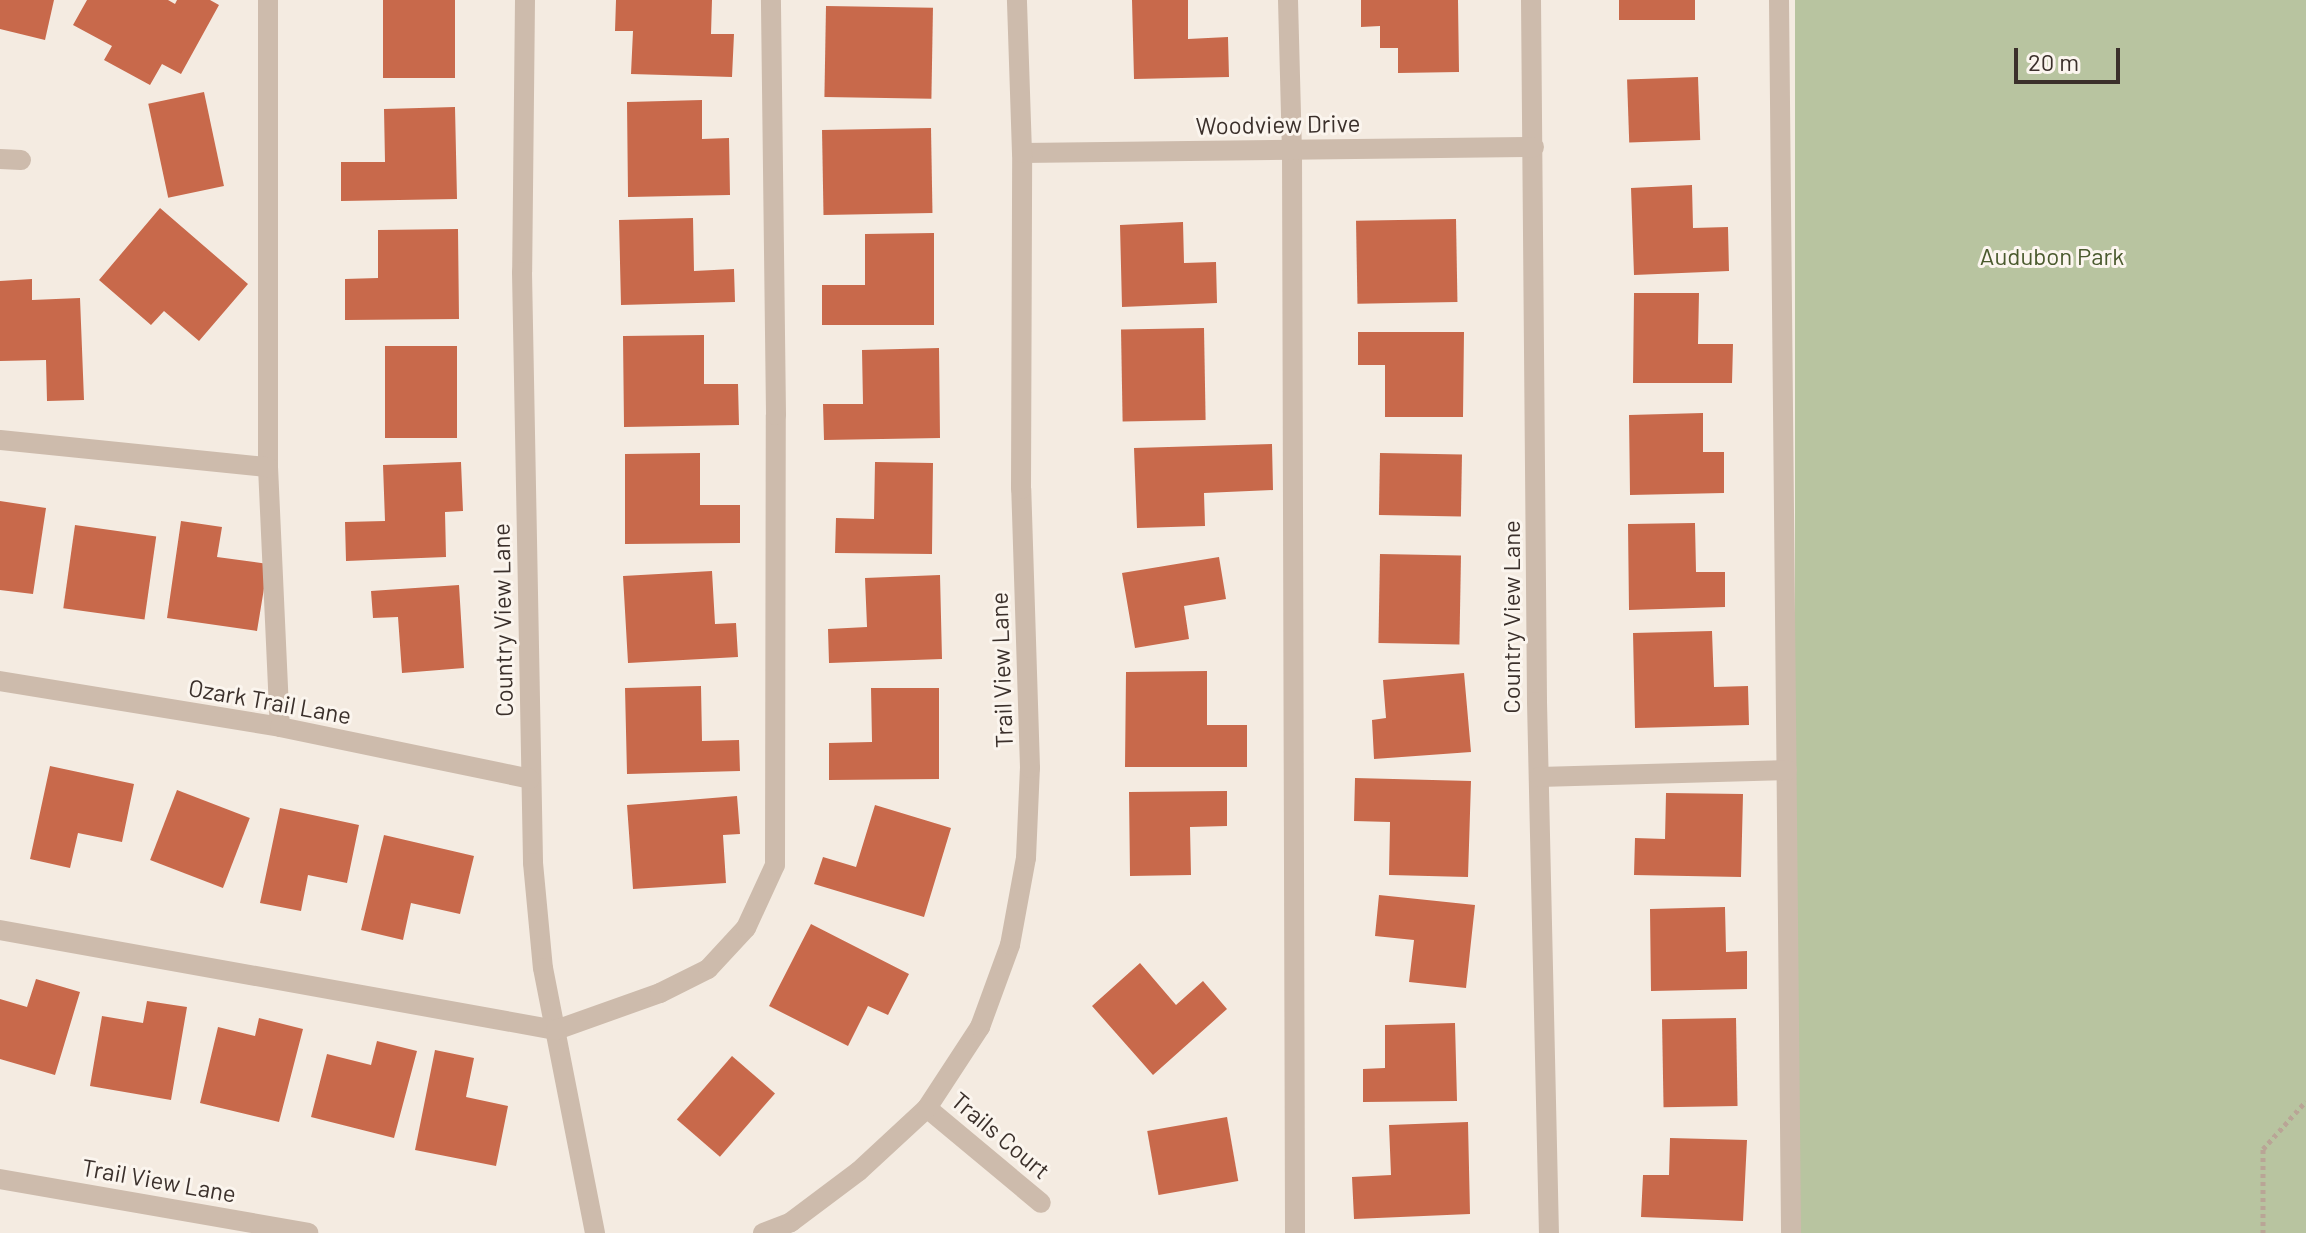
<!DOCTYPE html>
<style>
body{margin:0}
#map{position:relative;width:2306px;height:1233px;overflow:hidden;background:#f4ebe1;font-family:Barlow,sans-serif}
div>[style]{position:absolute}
.green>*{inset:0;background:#b8c4a0;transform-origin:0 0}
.building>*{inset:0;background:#c8694b;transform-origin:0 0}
.path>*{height:5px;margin-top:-2.5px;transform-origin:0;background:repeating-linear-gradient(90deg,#b9a596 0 4px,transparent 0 8px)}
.minor>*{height:20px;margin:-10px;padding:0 10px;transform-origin:10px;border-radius:10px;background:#cdbbac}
span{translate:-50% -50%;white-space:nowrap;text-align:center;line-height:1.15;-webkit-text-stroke:6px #fbf5ee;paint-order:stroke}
.street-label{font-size:24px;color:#3b302b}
.park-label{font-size:24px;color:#4a5a2e}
.scale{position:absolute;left:2014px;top:48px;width:106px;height:36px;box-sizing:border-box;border:4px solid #3b302b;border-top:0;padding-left:10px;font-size:24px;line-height:28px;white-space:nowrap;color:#3b302b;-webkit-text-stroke:6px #fbf5ee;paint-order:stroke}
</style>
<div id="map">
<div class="green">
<i style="left:1795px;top:0;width:511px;height:1233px"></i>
</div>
<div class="building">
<i style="clip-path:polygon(0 0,54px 0,45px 40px,0 29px)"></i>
<i style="clip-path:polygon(87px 0,168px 0,175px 4px,177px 0,210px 0,219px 5px,181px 74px,162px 64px,150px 85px,104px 60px,112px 46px,73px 25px)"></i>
<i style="left:383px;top:0;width:72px;height:78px"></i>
<i style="clip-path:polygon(616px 0,712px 0,711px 34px,734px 34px,732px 77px,631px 74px,633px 31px,615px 31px)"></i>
<i style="clip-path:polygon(1132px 0,1188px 0,1188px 39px,1228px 37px,1229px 77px,1134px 79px)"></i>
<i style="clip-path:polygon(1361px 0,1458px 0,1459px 72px,1398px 73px,1398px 48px,1380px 48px,1380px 26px,1361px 27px)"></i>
<i style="left:1619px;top:0;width:76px;height:20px"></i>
<i style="left:826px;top:6px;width:107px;height:91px;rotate:1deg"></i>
<i style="left:1698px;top:77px;width:63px;height:71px;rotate:88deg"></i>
<i style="left:204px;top:92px;width:96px;height:57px;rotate:78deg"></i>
<i style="clip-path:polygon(702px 100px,702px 139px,729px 138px,730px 195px,628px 197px,627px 102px)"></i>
<i style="clip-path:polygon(455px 107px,457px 199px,341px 201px,341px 162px,385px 162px,384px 109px)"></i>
<i style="left:931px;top:128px;width:85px;height:109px;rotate:89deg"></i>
<i style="clip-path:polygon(1692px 185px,1693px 228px,1728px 227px,1729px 271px,1634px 275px,1631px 188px)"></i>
<i style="clip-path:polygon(160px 208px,248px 284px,199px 341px,164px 311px,151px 325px,99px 280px)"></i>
<i style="clip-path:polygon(693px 218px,694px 271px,734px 269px,735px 302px,621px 305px,619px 220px)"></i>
<i style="left:1456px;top:219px;width:83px;height:100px;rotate:89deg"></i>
<i style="clip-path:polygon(1183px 222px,1184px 263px,1216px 262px,1217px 303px,1122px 307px,1120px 225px)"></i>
<i style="clip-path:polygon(458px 229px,459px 319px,345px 320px,345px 279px,378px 278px,378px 230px)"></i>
<i style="clip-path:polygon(934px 233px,934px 325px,822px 325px,822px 285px,865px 285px,865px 234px)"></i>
<i style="clip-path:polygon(32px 279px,32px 300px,80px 298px,84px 400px,47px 401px,46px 360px,0 361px,0 281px)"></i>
<i style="clip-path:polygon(1634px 293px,1699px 293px,1698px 344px,1733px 344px,1732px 383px,1633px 383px)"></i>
<i style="left:1204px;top:328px;width:92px;height:83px;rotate:89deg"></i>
<i style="clip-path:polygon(1358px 332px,1464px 332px,1463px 417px,1385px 417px,1385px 365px,1358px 365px)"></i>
<i style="clip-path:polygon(704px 335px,704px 384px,738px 384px,739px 425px,624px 427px,623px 336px)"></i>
<i style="left:457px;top:346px;width:92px;height:72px;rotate:90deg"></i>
<i style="clip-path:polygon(939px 348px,940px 438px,824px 440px,823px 404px,863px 404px,862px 350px)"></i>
<i style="clip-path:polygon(1703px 413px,1703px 452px,1724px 452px,1724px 493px,1630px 495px,1629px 415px)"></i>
<i style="clip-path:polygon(1272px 444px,1273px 490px,1204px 493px,1205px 526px,1137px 528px,1134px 448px)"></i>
<i style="clip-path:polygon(700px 453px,700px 505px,740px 505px,740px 543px,625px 544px,625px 454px)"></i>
<i style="left:1380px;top:453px;width:82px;height:62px;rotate:1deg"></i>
<i style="clip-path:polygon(461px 462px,463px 511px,445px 512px,446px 557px,346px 561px,345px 522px,385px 521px,383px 465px)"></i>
<i style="clip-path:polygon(875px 462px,933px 463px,932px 554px,835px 553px,836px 518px,874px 519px)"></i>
<i style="clip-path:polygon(0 501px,46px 508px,33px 594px,0 590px)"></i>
<i style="clip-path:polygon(181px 521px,222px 527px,217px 557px,268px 564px,257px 631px,167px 618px)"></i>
<i style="clip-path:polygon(1695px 523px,1696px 572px,1725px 572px,1725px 607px,1629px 610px,1628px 524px)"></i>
<i style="left:75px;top:525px;width:82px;height:84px;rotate:8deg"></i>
<i style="left:1380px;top:554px;width:81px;height:89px;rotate:1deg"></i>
<i style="clip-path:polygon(1219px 557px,1226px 599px,1184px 606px,1189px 639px,1135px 648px,1122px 573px)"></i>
<i style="clip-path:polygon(712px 571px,715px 624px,736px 623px,738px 657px,628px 663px,623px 576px)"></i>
<i style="clip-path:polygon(940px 575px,942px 659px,829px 663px,828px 629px,867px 627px,865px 578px)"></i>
<i style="clip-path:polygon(459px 585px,464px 668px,402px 673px,398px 617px,373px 618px,371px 591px)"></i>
<i style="clip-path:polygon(1712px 631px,1714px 687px,1748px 686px,1749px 725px,1635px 728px,1633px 633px)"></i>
<i style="clip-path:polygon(1207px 671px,1207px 725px,1247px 725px,1247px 767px,1125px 767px,1126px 672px)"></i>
<i style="clip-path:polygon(1464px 673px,1471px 752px,1374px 759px,1372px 720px,1386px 718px,1383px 680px)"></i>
<i style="clip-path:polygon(701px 686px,702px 741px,739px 740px,740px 771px,627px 774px,625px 688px)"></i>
<i style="clip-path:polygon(871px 688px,939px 688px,939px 779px,829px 780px,829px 743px,872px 742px)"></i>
<i style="clip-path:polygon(50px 766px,134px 784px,122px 842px,78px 833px,70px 868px,30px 859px)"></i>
<i style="clip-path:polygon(1355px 778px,1471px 781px,1468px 877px,1389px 875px,1390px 822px,1354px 821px)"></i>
<i style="left:177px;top:790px;width:78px;height:75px;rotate:21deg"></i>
<i style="clip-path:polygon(1227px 791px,1227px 826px,1190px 827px,1191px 875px,1130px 876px,1129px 792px)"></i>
<i style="clip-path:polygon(1666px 793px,1743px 794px,1741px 877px,1634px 875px,1635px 838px,1665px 839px)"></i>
<i style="clip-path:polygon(737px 796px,740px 834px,723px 835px,726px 883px,633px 889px,627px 805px)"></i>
<i style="clip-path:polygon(875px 805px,951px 828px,924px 917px,814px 884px,823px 857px,856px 867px)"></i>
<i style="clip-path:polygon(280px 808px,359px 825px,347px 883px,308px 875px,301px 911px,260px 903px)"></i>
<i style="clip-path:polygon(384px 835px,474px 856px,460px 914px,411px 903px,403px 940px,361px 930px)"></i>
<i style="clip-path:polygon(1379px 895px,1475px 905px,1466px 988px,1409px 982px,1414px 940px,1375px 936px)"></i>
<i style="clip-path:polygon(1725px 907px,1726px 952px,1747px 951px,1747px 989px,1651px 991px,1650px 909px)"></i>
<i style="clip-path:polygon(811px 924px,909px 974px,888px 1015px,868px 1006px,848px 1046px,769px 1006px)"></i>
<i style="clip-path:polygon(1140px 963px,1176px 1005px,1203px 981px,1227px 1009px,1153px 1075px,1092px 1006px)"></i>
<i style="clip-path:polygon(36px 979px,80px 992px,55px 1075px,0 1059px,0 999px,27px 1007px)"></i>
<i style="clip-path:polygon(147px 1001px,187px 1007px,171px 1100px,90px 1086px,102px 1016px,143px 1023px)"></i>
<i style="clip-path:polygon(259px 1018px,303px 1029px,279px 1122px,200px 1103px,218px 1027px,255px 1036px)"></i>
<i style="left:1736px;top:1018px;width:88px;height:74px;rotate:89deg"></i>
<i style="clip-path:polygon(1455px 1023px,1457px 1101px,1363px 1102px,1363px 1069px,1385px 1068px,1385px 1025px)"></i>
<i style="clip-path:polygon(377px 1041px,417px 1051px,394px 1138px,311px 1117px,327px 1054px,371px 1065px)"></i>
<i style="clip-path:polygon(435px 1050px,474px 1058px,466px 1097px,508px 1106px,496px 1166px,415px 1150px)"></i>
<i style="left:732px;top:1056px;width:57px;height:84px;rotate:41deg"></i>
<i style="left:1227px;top:1117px;width:65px;height:81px;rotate:80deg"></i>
<i style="clip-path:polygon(1468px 1122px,1470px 1214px,1354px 1219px,1352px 1177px,1391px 1175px,1389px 1125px)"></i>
<i style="clip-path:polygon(1670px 1138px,1747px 1140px,1743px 1221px,1641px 1217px,1643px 1175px,1669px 1175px)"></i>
</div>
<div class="path">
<i style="left:2263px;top:1233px;width:84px;rotate:-90deg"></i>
<i style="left:2263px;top:1149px;width:64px;rotate:-48.1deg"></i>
</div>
<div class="minor">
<i style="left:268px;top:0;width:467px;rotate:90deg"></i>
<i style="left:268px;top:467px;width:260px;rotate:87.4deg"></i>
<i style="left:525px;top:0;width:272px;rotate:90.6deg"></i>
<i style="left:522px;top:272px;width:591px;rotate:88.93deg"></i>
<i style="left:533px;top:863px;width:105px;rotate:84.6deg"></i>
<i style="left:543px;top:968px;width:270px;rotate:78.9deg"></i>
<i style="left:1288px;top:0;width:150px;rotate:88.5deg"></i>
<i style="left:1292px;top:150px;width:1083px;rotate:89.84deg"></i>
<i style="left:1531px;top:0;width:702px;rotate:89.51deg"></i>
<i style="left:1537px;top:702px;width:531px;rotate:88.71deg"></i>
<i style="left:1779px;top:0;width:1233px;rotate:89.44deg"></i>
<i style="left:1022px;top:153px;width:512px;rotate:-0.67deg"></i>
<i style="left:0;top:159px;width:21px;rotate:3deg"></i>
<i style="left:0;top:440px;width:269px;rotate:5.8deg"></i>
<i style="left:0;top:681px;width:284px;rotate:9.3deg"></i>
<i style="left:280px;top:727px;width:255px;rotate:11.7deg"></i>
<i style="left:1539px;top:777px;width:248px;rotate:-1.6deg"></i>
<i style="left:0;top:930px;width:565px;rotate:10.2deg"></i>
<i style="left:556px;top:1030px;width:110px;rotate:-19.6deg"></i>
<i style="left:660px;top:993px;width:54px;rotate:-26.6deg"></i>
<i style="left:708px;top:969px;width:56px;rotate:-47.2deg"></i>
<i style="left:746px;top:928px;width:69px;rotate:-65.3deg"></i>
<i style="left:775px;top:865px;width:450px;rotate:-89.9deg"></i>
<i style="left:776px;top:415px;width:415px;rotate:-90.7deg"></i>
<i style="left:927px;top:1108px;width:148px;rotate:39.8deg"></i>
<i style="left:0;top:1179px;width:313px;rotate:9.9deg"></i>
<i style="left:763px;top:1233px;width:30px;rotate:-21deg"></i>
<i style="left:791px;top:1222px;width:85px;rotate:-36.9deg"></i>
<i style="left:859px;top:1171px;width:93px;rotate:-42.8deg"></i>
<i style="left:927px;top:1108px;width:97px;rotate:-56.8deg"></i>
<i style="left:980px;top:1027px;width:87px;rotate:-69.9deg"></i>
<i style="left:1010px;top:945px;width:88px;rotate:-79.6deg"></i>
<i style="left:1026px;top:858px;width:90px;rotate:-87.5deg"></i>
<i style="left:1030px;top:768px;width:279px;rotate:-91.8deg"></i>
<i style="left:1021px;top:489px;width:336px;rotate:-89.8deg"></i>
<i style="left:1022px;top:153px;width:153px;rotate:-91.9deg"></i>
</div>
<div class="street-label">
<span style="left:1278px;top:124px;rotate:-1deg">Woodview Drive</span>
<span style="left:1511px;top:617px;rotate:-90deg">Country View Lane</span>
<span style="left:502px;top:620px;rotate:-91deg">Country View Lane</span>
<span style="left:1001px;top:670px;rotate:-92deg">Trail View Lane</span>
<span style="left:270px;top:701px;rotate:10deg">Ozark Trail Lane</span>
<span style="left:1001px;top:1135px;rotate:40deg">Trails Court</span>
<span style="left:159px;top:1180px;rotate:10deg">Trail View Lane</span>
</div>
<div class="park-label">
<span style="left:2052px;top:256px">Audubon Park</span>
</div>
<div class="scale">20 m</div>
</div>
